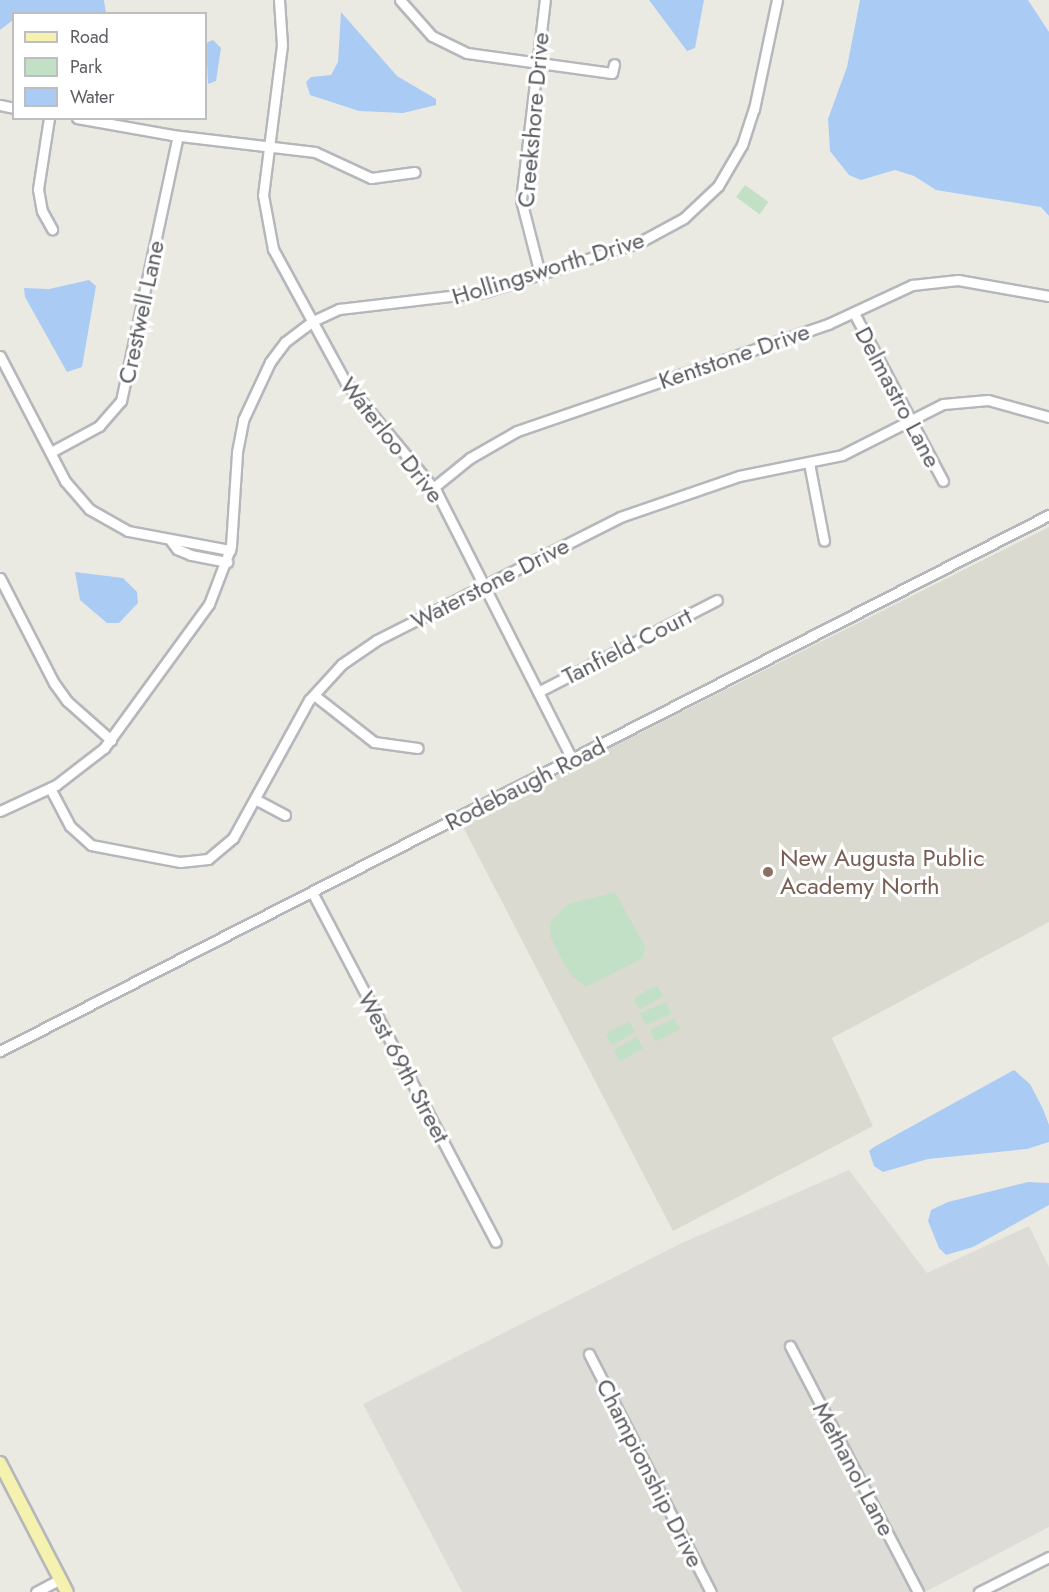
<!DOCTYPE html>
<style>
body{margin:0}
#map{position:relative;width:1049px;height:1592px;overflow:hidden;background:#ebeae2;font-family:Jost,sans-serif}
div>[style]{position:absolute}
.industrial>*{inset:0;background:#dddcd7}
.education>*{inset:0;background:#dbdad1}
.green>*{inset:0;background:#c2e0c5;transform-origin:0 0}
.water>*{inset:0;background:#aacbf4}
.roads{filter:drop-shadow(2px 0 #b5b7bb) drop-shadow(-2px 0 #b5b7bb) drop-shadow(0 2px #b5b7bb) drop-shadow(0 -2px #b5b7bb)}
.minor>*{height:9px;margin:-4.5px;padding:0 4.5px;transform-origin:4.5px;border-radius:4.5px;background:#fff}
.major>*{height:12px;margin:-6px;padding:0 6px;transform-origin:6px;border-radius:6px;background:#f5f1ae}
.dots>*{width:16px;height:16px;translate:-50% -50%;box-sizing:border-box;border:3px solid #fff;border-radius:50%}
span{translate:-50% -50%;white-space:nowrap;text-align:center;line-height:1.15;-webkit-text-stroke:6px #fff;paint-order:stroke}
.street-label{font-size:24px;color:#5b5d61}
.education-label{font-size:24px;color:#785e54}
.left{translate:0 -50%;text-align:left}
.legend{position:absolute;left:12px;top:12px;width:195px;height:108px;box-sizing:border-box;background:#fff;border:2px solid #bdbec0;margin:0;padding:8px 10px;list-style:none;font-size:18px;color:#5b5d61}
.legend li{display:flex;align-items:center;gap:12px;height:30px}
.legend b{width:30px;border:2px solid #bdbec0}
</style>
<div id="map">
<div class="industrial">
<i style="clip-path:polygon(849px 1170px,927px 1273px,1029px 1226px,1049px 1267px,1049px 1527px,925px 1592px,462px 1592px,363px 1404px,682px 1243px)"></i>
</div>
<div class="education">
<i style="clip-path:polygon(1049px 527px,1049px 922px,832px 1038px,873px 1126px,673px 1231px,461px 823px)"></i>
</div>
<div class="green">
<i style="left:745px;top:185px;width:29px;height:15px;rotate:36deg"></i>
<i style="clip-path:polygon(615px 892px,645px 947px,643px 958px,586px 987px,572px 976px,561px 958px,551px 938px,550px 923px,568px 904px)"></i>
<i style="left:657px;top:985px;width:13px;height:27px;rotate:61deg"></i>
<i style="left:666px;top:1002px;width:13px;height:28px;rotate:67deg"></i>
<i style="left:674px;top:1018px;width:13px;height:27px;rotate:63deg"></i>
<i style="left:629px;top:1021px;width:13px;height:27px;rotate:61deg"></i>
<i style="left:637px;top:1037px;width:13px;height:27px;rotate:61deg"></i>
</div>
<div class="water">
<i style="clip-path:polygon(0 0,104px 0,106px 13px,14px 14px,13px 20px,0 30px)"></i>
<i style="clip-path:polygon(649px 0,704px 0,695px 48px,687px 51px)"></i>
<i style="clip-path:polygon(860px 0,1028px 0,1049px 32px,1049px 216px,1041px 207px,936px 190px,914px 176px,895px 170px,861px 180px,849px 175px,830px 151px,828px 119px,847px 67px)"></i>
<i style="clip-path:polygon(341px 12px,397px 76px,436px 99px,436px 105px,403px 113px,359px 111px,310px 95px,306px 82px,311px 77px,331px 75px,338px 62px)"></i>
<i style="clip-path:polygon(213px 40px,221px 48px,216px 81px,208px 84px,206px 43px)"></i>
<i style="clip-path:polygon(89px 280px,96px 286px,82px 367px,67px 372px,25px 297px,24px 288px,49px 289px)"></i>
<i style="clip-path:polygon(75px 572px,123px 578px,137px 592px,138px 603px,119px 623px,107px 623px,80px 600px)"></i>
<i style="clip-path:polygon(1014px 1070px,1030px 1084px,1043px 1109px,1049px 1125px,1049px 1142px,1027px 1149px,928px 1159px,883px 1172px,874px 1166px,869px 1151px,874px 1147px)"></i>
<i style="clip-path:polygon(1028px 1182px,1049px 1183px,1049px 1205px,973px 1247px,946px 1255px,939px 1248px,928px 1221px,931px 1210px,948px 1202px)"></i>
</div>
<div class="roads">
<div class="minor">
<i style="left:279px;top:0;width:45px;rotate:86.2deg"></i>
<i style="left:282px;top:45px;width:151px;rotate:97.2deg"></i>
<i style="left:263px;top:195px;width:55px;rotate:79.5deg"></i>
<i style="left:273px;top:249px;width:153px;rotate:61.4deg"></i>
<i style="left:346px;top:383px;width:141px;rotate:50.2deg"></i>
<i style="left:436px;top:491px;width:303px;rotate:63.1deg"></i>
<i style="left:400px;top:0;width:48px;rotate:48.4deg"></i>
<i style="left:432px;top:36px;width:39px;rotate:26deg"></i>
<i style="left:467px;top:53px;width:146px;rotate:7.9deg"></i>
<i style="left:612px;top:73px;width:9px;rotate:-77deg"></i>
<i style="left:0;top:105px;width:14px;rotate:12deg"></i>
<i style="left:49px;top:118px;width:72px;rotate:98.8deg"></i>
<i style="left:38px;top:189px;width:22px;rotate:80deg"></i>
<i style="left:42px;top:211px;width:21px;rotate:61deg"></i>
<i style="left:77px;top:118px;width:97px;rotate:10.1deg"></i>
<i style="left:172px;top:135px;width:144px;rotate:6.8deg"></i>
<i style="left:315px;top:152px;width:62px;rotate:24.9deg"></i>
<i style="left:371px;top:178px;width:44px;rotate:-7.8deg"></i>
<i style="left:540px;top:274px;width:76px;rotate:-104.4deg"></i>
<i style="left:521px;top:200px;width:201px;rotate:-83.2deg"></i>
<i style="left:854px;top:313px;width:190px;rotate:62.1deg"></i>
<i style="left:0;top:356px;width:141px;rotate:62.5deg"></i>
<i style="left:65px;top:481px;width:37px;rotate:49deg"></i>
<i style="left:89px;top:509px;width:45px;rotate:29.4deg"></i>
<i style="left:128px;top:531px;width:104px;rotate:10.6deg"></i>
<i style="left:51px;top:452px;width:55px;rotate:-28.4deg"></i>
<i style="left:99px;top:426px;width:33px;rotate:-49deg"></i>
<i style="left:121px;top:401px;width:271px;rotate:-77.9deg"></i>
<i style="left:809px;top:463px;width:79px;rotate:79.1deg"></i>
<i style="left:433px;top:488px;width:48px;rotate:-39deg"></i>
<i style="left:470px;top:458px;width:54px;rotate:-29.9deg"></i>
<i style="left:517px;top:431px;width:329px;rotate:-19deg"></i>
<i style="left:828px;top:324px;width:93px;rotate:-24.9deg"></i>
<i style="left:912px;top:285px;width:46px;rotate:-6.2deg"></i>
<i style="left:958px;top:280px;width:92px;rotate:10deg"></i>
<i style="left:171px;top:541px;width:10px;rotate:53deg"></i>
<i style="left:177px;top:549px;width:15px;rotate:23deg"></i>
<i style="left:191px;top:555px;width:37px;rotate:11deg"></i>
<i style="left:0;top:578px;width:118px;rotate:62.8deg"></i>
<i style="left:54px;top:683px;width:22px;rotate:54deg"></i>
<i style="left:67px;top:701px;width:59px;rotate:41.6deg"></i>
<i style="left:538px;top:692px;width:201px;rotate:-27.2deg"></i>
<i style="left:314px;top:695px;width:76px;rotate:38.1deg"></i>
<i style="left:374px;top:742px;width:44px;rotate:7.8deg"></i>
<i style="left:50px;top:788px;width:43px;rotate:62.2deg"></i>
<i style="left:70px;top:826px;width:28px;rotate:42deg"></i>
<i style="left:91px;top:845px;width:91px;rotate:10.8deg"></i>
<i style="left:180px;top:862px;width:28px;rotate:-6deg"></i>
<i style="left:208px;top:859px;width:33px;rotate:-40deg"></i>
<i style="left:233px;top:838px;width:158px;rotate:-61.2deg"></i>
<i style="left:309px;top:700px;width:49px;rotate:-47.5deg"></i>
<i style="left:342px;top:664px;width:42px;rotate:-34.4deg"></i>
<i style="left:377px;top:640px;width:272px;rotate:-26.8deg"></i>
<i style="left:620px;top:517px;width:126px;rotate:-19deg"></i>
<i style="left:739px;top:476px;width:105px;rotate:-11.5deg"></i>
<i style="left:842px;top:455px;width:113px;rotate:-26.8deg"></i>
<i style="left:943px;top:404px;width:45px;rotate:-5.1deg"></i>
<i style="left:988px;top:400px;width:63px;rotate:15.6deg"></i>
<i style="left:255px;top:799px;width:34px;rotate:28deg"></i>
<i style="left:0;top:811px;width:62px;rotate:-24.9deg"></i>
<i style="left:56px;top:785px;width:61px;rotate:-37.6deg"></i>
<i style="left:104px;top:748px;width:178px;rotate:-53.9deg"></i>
<i style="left:209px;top:604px;width:62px;rotate:-69.2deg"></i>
<i style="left:231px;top:546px;width:94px;rotate:-86.3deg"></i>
<i style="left:237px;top:452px;width:33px;rotate:-79deg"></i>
<i style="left:243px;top:420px;width:64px;rotate:-65deg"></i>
<i style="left:270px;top:362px;width:25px;rotate:-53deg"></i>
<i style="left:285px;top:342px;width:35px;rotate:-37deg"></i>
<i style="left:313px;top:321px;width:29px;rotate:-25deg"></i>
<i style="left:339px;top:309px;width:146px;rotate:-6.7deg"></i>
<i style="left:484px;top:292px;width:162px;rotate:-17.7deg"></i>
<i style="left:638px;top:243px;width:52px;rotate:-28.5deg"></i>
<i style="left:684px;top:218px;width:47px;rotate:-43.3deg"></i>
<i style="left:718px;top:186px;width:48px;rotate:-59.7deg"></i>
<i style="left:742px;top:145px;width:38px;rotate:-72deg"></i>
<i style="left:754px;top:109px;width:111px;rotate:-78.1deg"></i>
<i style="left:312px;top:892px;width:395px;rotate:62.3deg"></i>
<i style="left:0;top:1051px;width:1178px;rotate:-27.07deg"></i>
<i style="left:790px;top:1346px;width:277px;rotate:62.5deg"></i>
<i style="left:589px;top:1354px;width:267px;rotate:62.9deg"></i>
<i style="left:36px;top:1592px;width:27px;rotate:-28deg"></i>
<i style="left:979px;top:1592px;width:78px;rotate:-26.6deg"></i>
</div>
<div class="major">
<i style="left:0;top:1463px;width:145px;rotate:62.6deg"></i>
</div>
</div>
<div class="dots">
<i style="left:768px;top:872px;background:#8d6e63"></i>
</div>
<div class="street-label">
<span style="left:533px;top:120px;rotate:-85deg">Creekshore Drive</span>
<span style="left:548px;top:268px;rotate:-17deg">Hollingsworth Drive</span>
<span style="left:141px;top:312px;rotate:-78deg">Crestwell Lane</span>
<span style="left:734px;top:356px;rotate:-19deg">Kentstone Drive</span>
<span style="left:898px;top:397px;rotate:62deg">Delmastro Lane</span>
<span style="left:392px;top:440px;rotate:52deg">Waterloo Drive</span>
<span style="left:490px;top:583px;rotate:-27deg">Waterstone Drive</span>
<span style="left:627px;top:646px;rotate:-27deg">Tanfield Court</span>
<span style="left:525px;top:784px;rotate:-27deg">Rodebaugh Road</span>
<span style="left:404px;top:1067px;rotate:62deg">West 69th Street</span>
<span style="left:854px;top:1469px;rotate:62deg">Methanol Lane</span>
<span style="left:650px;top:1473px;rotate:63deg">Championship Drive</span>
</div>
<div class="education-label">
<span class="left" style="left:780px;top:872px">New Augusta Public<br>Academy North</span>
</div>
<ul class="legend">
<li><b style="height:8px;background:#f5f1ae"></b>Road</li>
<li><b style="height:16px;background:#c2e0c5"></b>Park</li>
<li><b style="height:16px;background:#aacbf4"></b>Water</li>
</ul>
</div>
